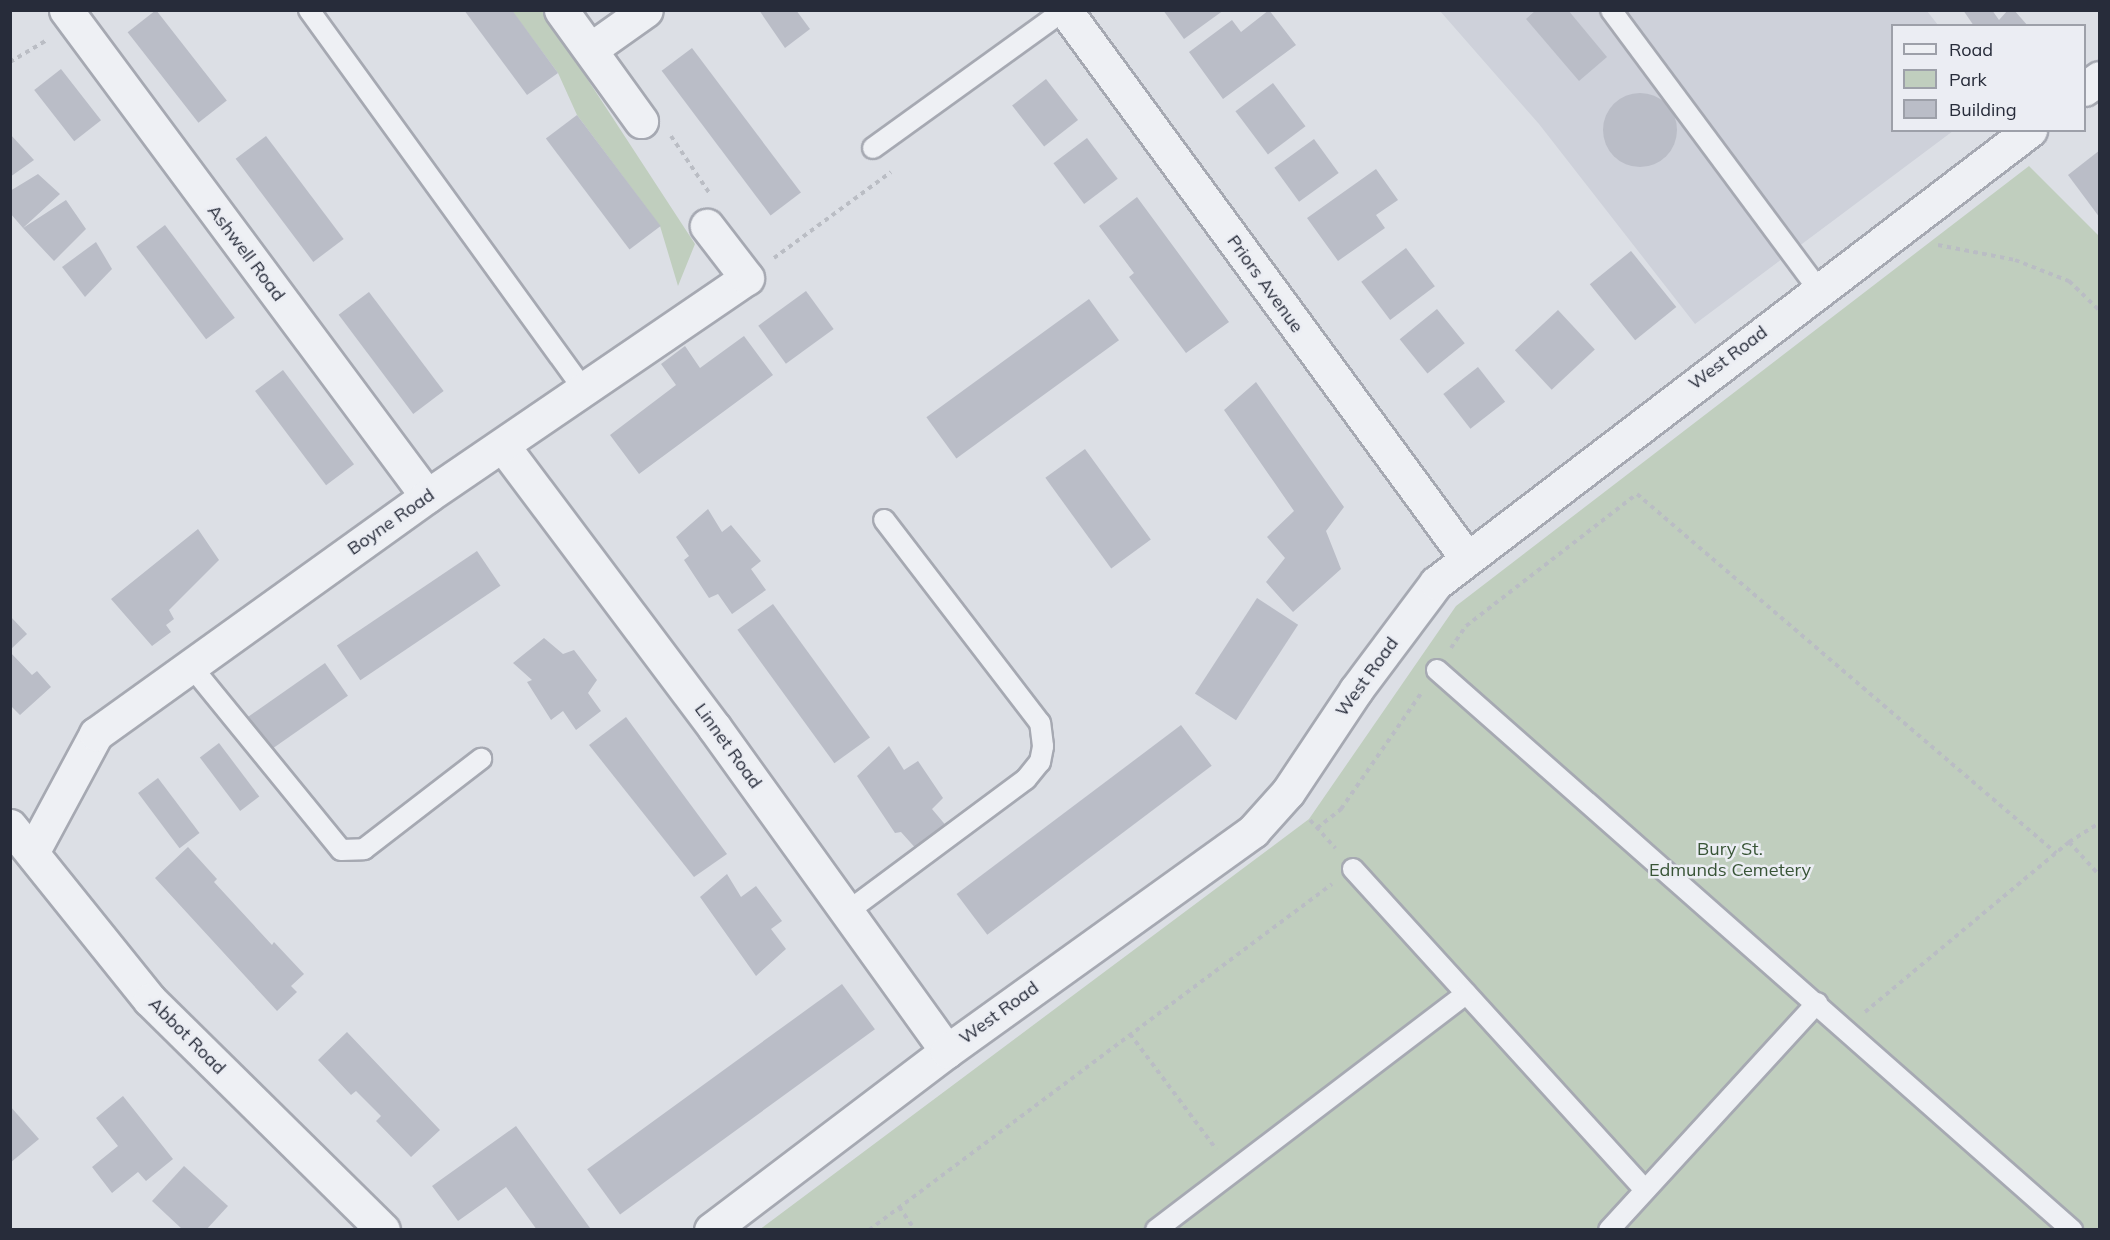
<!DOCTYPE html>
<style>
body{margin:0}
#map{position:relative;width:2110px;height:1240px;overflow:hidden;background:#dcdfe5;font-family:Mulish,sans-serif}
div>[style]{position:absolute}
.built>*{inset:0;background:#ced1da}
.green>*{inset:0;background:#c0cebe}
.building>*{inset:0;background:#babdc7;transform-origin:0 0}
.round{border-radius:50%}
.path>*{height:4px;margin-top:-2px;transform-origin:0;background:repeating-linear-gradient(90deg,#babdc4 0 4.5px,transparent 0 9px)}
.roads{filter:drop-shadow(2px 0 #a6a9b2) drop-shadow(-2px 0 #a6a9b2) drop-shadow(0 2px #a6a9b2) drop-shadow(0 -2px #a6a9b2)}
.service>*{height:20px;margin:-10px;padding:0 10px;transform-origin:10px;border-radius:10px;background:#eef0f4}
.minor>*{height:33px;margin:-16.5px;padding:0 16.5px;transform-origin:16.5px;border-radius:16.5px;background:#eef0f4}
.tertiary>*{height:33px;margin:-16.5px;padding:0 16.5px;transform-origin:16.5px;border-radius:16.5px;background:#eef0f4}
span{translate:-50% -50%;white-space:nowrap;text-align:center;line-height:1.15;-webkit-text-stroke:5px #ebedf3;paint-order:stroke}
.street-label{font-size:18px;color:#272c3a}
.park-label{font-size:18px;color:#385436}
.frame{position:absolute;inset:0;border:12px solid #272c3a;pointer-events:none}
.legend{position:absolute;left:1891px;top:24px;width:195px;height:108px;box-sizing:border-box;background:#ebedf3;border:2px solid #9da0a9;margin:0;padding:8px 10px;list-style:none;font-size:18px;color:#272c3a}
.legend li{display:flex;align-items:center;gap:12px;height:30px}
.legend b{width:30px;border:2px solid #9da0a9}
</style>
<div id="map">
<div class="built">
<i style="clip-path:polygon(1440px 11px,1927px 11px,1938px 25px,1892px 26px,1892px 130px,1953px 131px,1695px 324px,1539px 124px)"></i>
</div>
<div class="green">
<i style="clip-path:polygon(512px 11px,543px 11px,695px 244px,678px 286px,660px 226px,577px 115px,558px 73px)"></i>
<i style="clip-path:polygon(2029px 166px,2099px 236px,2099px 1229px,759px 1230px,1309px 819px,1456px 606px)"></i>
</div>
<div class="building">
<i style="left:156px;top:10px;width:115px;height:36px;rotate:52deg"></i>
<i style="clip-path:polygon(464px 10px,512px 10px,558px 73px,527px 95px)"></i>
<i style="clip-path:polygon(759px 10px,796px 10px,810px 29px,785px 48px)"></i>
<i style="clip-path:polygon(1163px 10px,1224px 10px,1184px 39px)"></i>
<i style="clip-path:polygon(1269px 10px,1296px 45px,1223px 99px,1189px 52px,1232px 20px,1241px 32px)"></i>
<i style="clip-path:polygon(1536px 10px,1568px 10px,1607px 57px,1579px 81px,1526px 19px)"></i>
<i style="clip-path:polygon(1963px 10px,1992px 10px,1999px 20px,2008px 10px,2014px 10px,2028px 26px,1974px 26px)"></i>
<i style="left:692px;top:48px;width:181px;height:38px;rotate:53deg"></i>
<i style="left:61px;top:69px;width:65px;height:34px;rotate:52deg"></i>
<i style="left:1046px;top:79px;width:52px;height:43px;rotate:52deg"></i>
<i style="left:1273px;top:83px;width:54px;height:47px;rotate:53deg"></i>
<i class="round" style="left:1603px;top:93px;width:74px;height:74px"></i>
<i style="left:577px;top:115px;width:139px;height:39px;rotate:53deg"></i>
<i style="clip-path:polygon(10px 134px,34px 160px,10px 177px)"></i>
<i style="left:266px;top:136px;width:129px;height:38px;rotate:53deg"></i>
<i style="left:1087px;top:138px;width:51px;height:42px;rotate:53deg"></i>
<i style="left:1314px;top:139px;width:42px;height:49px;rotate:54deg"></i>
<i style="clip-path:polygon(2100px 150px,2100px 218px,2068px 175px)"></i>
<i style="clip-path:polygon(1376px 169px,1398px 200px,1376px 215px,1385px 228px,1338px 261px,1307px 218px)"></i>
<i style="clip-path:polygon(38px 174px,60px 194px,23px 228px,66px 200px,86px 229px,54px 261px,23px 228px,10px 213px,10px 191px)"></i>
<i style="clip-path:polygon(1137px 197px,1229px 322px,1186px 353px,1129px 277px,1134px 273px,1099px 226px)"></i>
<i style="left:165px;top:225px;width:116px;height:36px;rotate:53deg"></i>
<i style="clip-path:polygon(96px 242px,112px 269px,85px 297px,62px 267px)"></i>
<i style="left:1406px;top:248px;width:48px;height:56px;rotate:53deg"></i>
<i style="left:1631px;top:251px;width:72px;height:53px;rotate:51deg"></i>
<i style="left:806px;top:291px;width:47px;height:59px;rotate:54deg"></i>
<i style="left:369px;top:292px;width:124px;height:38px;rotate:53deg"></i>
<i style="left:1089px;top:299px;width:51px;height:201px;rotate:54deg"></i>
<i style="left:1437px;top:309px;width:44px;height:48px;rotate:51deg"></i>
<i style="left:1558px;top:310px;width:54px;height:59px;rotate:47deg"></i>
<i style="clip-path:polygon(744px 336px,773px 375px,639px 474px,610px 435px,676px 385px,661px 364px,685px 346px,700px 368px)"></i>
<i style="left:1478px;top:367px;width:44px;height:44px;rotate:52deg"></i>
<i style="left:283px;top:370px;width:118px;height:35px;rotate:53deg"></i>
<i style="clip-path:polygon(1256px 382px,1344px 507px,1326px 531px,1341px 569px,1293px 612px,1266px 582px,1285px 558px,1267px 537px,1294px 511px,1224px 410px)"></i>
<i style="left:1085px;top:449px;width:112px;height:49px;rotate:54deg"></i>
<i style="clip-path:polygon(708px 509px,722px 532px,731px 525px,761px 561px,751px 569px,766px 590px,732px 614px,718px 594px,709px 598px,684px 560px,689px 556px,676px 537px)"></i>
<i style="clip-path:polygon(198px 529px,219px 560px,169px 610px,174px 619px,166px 625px,171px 632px,152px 646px,111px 599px)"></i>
<i style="left:477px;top:551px;width:42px;height:169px;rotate:56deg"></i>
<i style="left:1257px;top:598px;width:49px;height:114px;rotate:33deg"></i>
<i style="left:773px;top:604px;width:165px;height:44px;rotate:54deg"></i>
<i style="clip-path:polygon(10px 616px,27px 634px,10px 650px)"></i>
<i style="clip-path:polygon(544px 638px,563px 654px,574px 650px,597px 680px,588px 693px,601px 711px,576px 730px,563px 711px,551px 720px,527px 682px,532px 680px,513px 663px)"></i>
<i style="clip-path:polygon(10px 652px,32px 675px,37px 671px,51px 687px,20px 715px,10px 705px)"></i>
<i style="left:325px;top:663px;width:40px;height:95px;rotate:55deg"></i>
<i style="clip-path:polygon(626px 717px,727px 854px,694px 877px,589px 745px)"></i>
<i style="left:1181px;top:725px;width:51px;height:281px;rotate:53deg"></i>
<i style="left:219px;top:743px;width:67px;height:24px;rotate:53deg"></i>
<i style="clip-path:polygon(889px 746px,904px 770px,918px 761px,943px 798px,932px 809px,948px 828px,919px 852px,901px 832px,895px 833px,857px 776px)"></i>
<i style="left:158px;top:778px;width:69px;height:25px;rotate:53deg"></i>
<i style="clip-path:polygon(188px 847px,217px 879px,214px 882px,272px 945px,274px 942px,304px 974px,291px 986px,297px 992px,277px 1011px,155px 878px)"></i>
<i style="clip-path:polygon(727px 874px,741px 897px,756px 886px,782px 921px,771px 929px,786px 949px,756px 976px,700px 897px)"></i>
<i style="left:842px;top:984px;width:56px;height:315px;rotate:54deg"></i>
<i style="clip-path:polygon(347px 1032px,440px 1130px,411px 1157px,376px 1121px,381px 1116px,356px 1091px,351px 1095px,318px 1060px)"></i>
<i style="clip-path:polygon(123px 1096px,173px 1159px,146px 1181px,138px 1172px,112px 1193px,92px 1167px,118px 1146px,96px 1118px)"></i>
<i style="clip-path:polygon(10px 1106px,39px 1139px,10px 1163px)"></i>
<i style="clip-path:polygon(516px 1126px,590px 1228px,588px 1230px,537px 1230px,506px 1187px,458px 1221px,432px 1186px)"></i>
<i style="clip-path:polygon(184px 1166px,228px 1206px,206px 1230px,183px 1230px,152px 1201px)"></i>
</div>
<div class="path">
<i style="left:10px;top:62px;width:43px;rotate:-30.7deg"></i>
<i style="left:671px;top:136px;width:70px;rotate:56.1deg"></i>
<i style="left:1938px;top:245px;width:78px;rotate:11deg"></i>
<i style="left:2015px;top:260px;width:58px;rotate:21.3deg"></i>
<i style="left:2069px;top:281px;width:43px;rotate:44.1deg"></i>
<i style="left:774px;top:258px;width:145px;rotate:-36.3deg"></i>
<i style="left:1451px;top:648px;width:27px;rotate:-56deg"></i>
<i style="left:1466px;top:626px;width:216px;rotate:-37.7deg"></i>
<i style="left:1637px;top:494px;width:552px;rotate:40.59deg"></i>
<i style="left:1310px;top:820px;width:38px;rotate:48deg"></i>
<i style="left:1317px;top:828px;width:31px;rotate:-38deg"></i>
<i style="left:1341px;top:809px;width:142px;rotate:-55.3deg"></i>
<i style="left:2069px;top:842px;width:46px;rotate:47.6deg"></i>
<i style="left:1865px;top:1012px;width:266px;rotate:-39.8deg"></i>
<i style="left:2069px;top:842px;width:36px;rotate:-32deg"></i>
<i style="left:1130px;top:1034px;width:144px;rotate:53.2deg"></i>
<i style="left:899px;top:1207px;width:28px;rotate:55deg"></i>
<i style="left:869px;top:1230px;width:578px;rotate:-36.77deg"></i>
</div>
<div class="roads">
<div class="service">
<i style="left:309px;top:10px;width:469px;rotate:54.1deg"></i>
<i style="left:1611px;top:10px;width:349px;rotate:53.4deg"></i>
<i style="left:873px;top:148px;width:236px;rotate:-35.8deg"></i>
<i style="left:191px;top:666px;width:237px;rotate:50.8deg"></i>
<i style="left:341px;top:850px;width:23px;rotate:-2deg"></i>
<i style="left:364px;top:849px;width:148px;rotate:-37.6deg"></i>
<i style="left:1437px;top:670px;width:847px;rotate:41.41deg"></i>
<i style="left:1353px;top:869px;width:434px;rotate:47.7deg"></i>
<i style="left:847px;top:912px;width:223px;rotate:-36.6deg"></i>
<i style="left:1026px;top:779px;width:22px;rotate:-51deg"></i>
<i style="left:1040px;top:762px;width:16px;rotate:-79deg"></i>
<i style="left:1043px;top:746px;width:23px;rotate:-97deg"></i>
<i style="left:1040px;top:723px;width:256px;rotate:-127.5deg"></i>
<i style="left:1156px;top:1230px;width:390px;rotate:-37.3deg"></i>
<i style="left:1609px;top:1230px;width:308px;rotate:-47.5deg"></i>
</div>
<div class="minor">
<i style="left:66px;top:10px;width:605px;rotate:53.4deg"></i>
<i style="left:561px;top:10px;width:137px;rotate:54.2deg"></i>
<i style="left:1065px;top:10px;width:678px;rotate:53.76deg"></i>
<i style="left:591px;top:49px;width:67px;rotate:-35.3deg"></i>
<i style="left:503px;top:446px;width:351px;rotate:53.1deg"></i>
<i style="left:714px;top:727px;width:399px;rotate:54.3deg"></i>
<i style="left:10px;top:826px;width:223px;rotate:51.2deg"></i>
<i style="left:150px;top:1000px;width:327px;rotate:44.6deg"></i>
<i style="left:33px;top:851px;width:133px;rotate:-61.7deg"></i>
<i style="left:96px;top:734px;width:408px;rotate:-35.7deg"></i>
<i style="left:427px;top:496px;width:387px;rotate:-34.3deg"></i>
<i style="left:747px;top:278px;width:66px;rotate:-127.6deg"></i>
</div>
<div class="tertiary">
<i style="left:2084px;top:89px;width:19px;rotate:-35deg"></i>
<i style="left:711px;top:1230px;width:296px;rotate:-37.2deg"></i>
<i style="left:947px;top:1051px;width:377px;rotate:-35.7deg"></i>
<i style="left:1253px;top:831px;width:52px;rotate:-48.1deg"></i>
<i style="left:1288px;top:792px;width:123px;rotate:-56.3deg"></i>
<i style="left:1356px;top:690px;width:134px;rotate:-53.2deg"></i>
<i style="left:1436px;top:583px;width:747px;rotate:-37.33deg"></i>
</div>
</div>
<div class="street-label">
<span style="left:246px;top:253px;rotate:53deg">Ashwell Road</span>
<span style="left:1265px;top:284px;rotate:54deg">Priors Avenue</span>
<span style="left:1728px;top:358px;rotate:-37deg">West Road</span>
<span style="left:391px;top:522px;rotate:-35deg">Boyne Road</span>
<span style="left:1367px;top:677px;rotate:-54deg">West Road</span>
<span style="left:728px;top:746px;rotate:54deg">Linnet Road</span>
<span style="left:999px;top:1013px;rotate:-36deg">West Road</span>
<span style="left:187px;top:1036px;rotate:45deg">Abbot Road</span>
</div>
<div class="park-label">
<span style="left:1730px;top:860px">Bury St.<br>Edmunds Cemetery</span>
</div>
<div class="frame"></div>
<ul class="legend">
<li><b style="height:8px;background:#eef0f4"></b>Road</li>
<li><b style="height:16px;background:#c0cebe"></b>Park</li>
<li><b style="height:16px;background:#babdc7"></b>Building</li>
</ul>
</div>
